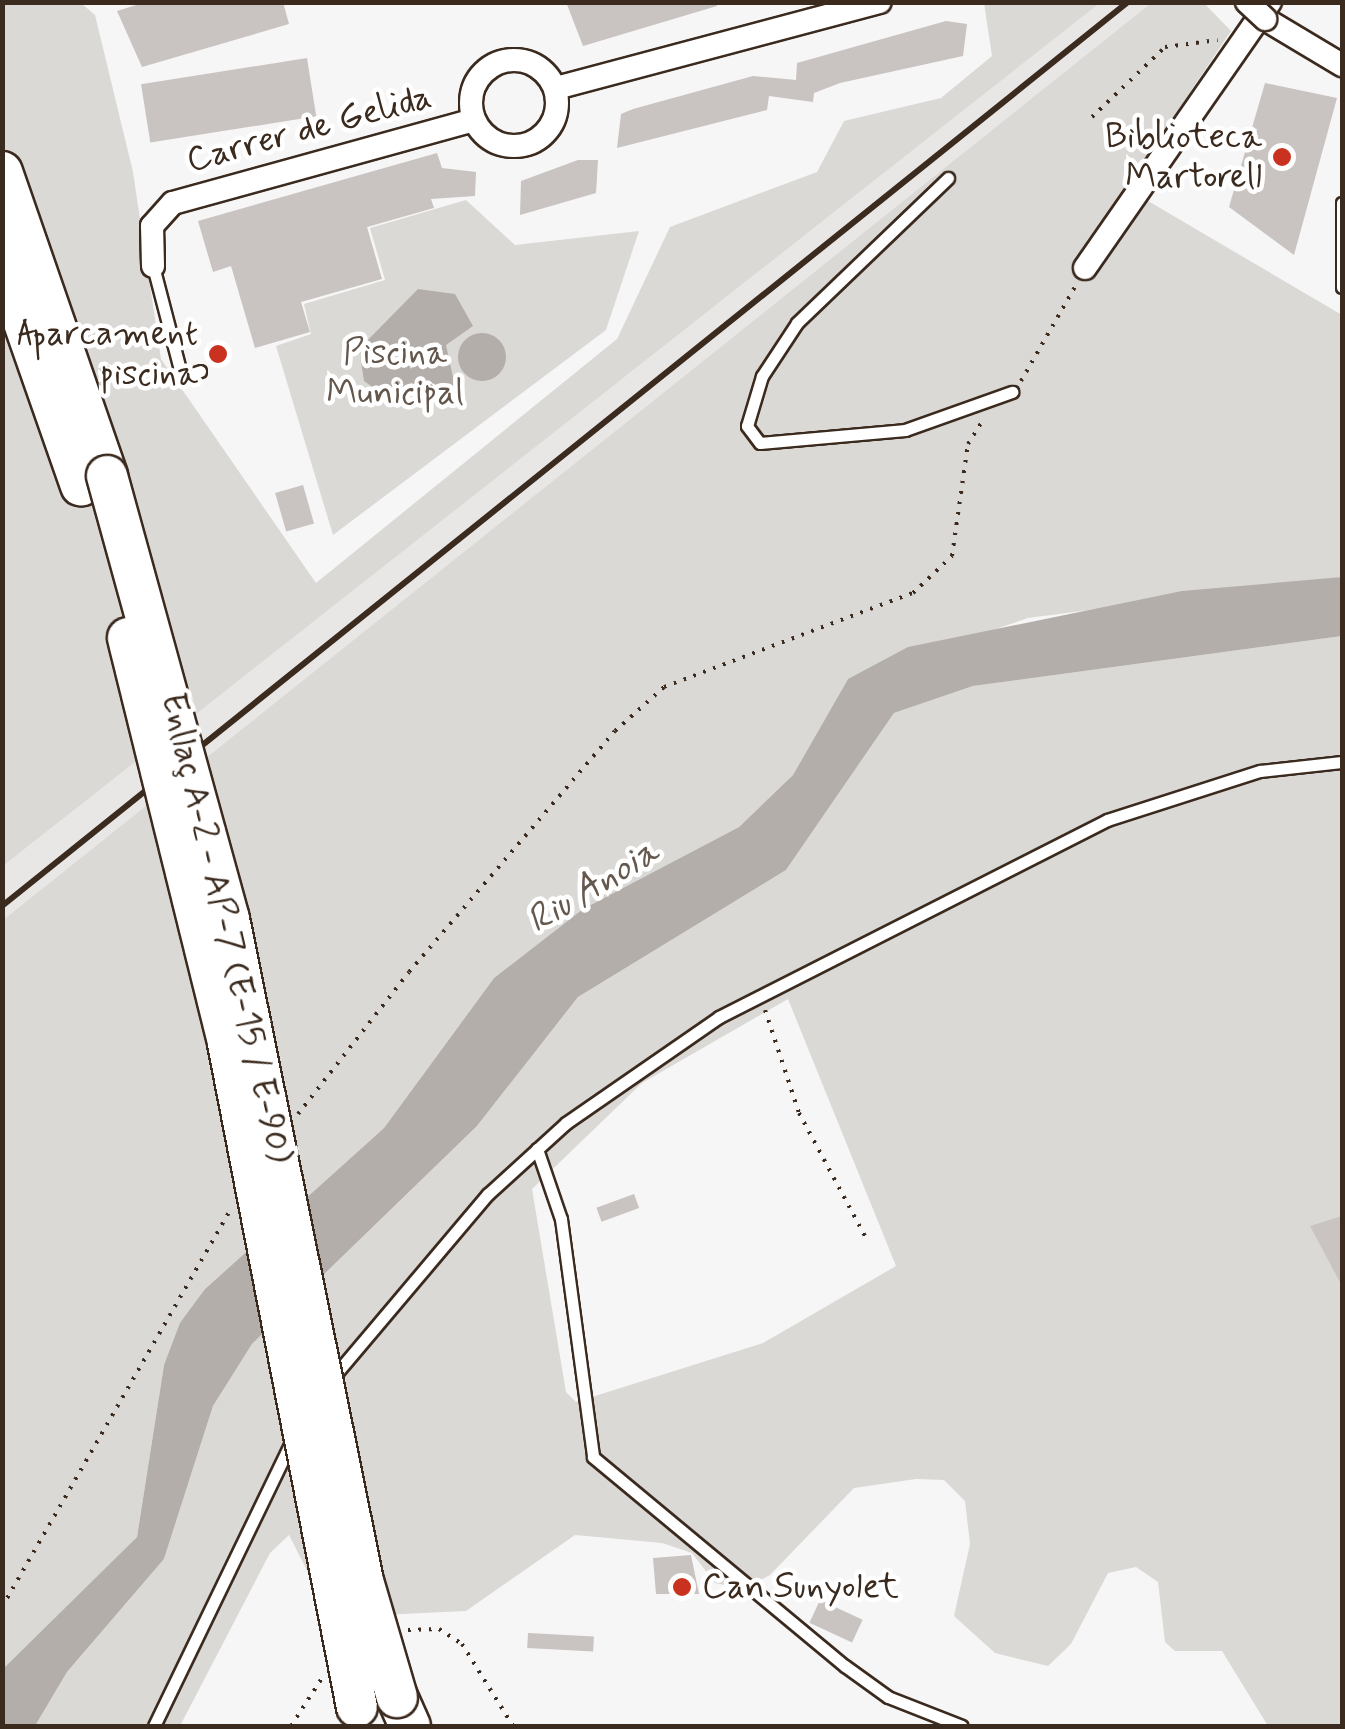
<!DOCTYPE html>
<meta charset="utf-8">
<style>
body{margin:0}
#map{position:relative;width:1345px;height:1729px;overflow:hidden;background:#f7f6f6;font-family:Mynerve,sans-serif}
div>[style]{position:absolute}
.built>*{inset:0;background:#e9e7e6}
.green>*{inset:0;background:#dbd9d6}
.water>*{inset:0;background:#b4aeaa}
.round{border-radius:50%}
.building>*{inset:0;background:#c9c3c1;transform-origin:0 0}
.path>*{height:4px;margin-top:-2px;transform-origin:0;background:repeating-linear-gradient(90deg,#3b2a1e 0 2.5px,transparent 0 10.5px)}
.roads{filter:drop-shadow(2px 0 #3b2a1e) drop-shadow(-2px 0 #3b2a1e) drop-shadow(0 2px #3b2a1e) drop-shadow(0 -2px #3b2a1e)}
.lane>*{height:11px;margin:-5.5px;padding:0 5.5px;transform-origin:5.5px;border-radius:5.5px;background:#fff}
.street>*{height:22px;margin:-11px;padding:0 11px;transform-origin:11px;border-radius:11px;background:#fff}
.street>.ring{margin:-11px;padding:0;box-sizing:content-box;background:none;border:22px solid #fff;border-radius:50%}
.highway>*{height:40px;margin:-20px;padding:0 20px;transform-origin:20px;border-radius:20px;background:#fff}
.rail>*{height:6px;margin:-3px;padding:0 3px;transform-origin:3px;border-radius:3px;background:#3b2a1e}
.bridges{filter:drop-shadow(2px 0 #3b2a1e) drop-shadow(-2px 0 #3b2a1e) drop-shadow(0 2px #3b2a1e) drop-shadow(0 -2px #3b2a1e)}
.street-bridge>*{height:22px;margin:-11px;padding:0 11px;transform-origin:11px;border-radius:11px;background:#fff}
.highway-bridge>*{height:40px;margin:-20px;padding:0 20px;transform-origin:20px;border-radius:20px;background:#fff}
.dots>*{width:28px;height:28px;translate:-50% -50%;box-sizing:border-box;border:5px solid #fff;border-radius:50%}
span{translate:-50% -50%;white-space:nowrap;text-align:center;line-height:1.15;-webkit-text-stroke:9px #fff;paint-order:stroke}
.street-label{font-size:35px;color:#3b2a1e}
.poi-label{font-size:35px;color:#3b2a1e}
.right{translate:-100% -50%;text-align:right}
.left{translate:0 -50%;text-align:left}
.park-label{font-size:35px;color:#63564c}
.water-label{font-size:38px;color:#65584f;font-style:italic}
.frame{position:absolute;inset:0;border:5px solid #3b2a1e;pointer-events:none}
</style>
<div id="map">
<div class="built">
<i style="clip-path:polygon(1100px 3px,1151px 3px,3px 920px,3px 866px)"></i>
</div>
<div class="green">
<i style="clip-path:polygon(3px 3px,81px 3px,95px 15px,133px 172px,161px 359px,316px 583px,617px 339px,670px 227px,817px 172px,844px 121px,941px 98px,992px 56px,984px 3px,1100px 3px,3px 866px)"></i>
<i style="clip-path:polygon(1151px 3px,1204px 3px,1231px 31px,1126px 188px,1342px 315px,1342px 577px,1028px 618px,848px 679px,793px 775px,739px 827px,583px 909px,494px 978px,384px 1128px,205px 1289px,164px 1365px,137px 1537px,3px 1670px,3px 920px)"></i>
<i style="clip-path:polygon(466px 200px,515px 245px,639px 231px,606px 330px,333px 535px,276px 346px,311px 334px,304px 304px,385px 280px,370px 228px)"></i>
<i style="clip-path:polygon(evenodd,1342px 636px,1342px 1726px,1268px 1726px,1222px 1651px,1175px 1651px,1165px 1642px,1158px 1582px,1136px 1567px,1108px 1573px,1071px 1644px,1048px 1666px,995px 1653px,954px 1616px,970px 1544px,965px 1501px,944px 1480px,916px 1479px,854px 1488px,770px 1575px,744px 1589px,715px 1583px,692px 1553px,662px 1543px,575px 1535px,466px 1611px,359px 1616px,321px 1598px,289px 1535px,270px 1553px,180px 1726px,35px 1726px,67px 1672px,164px 1559px,213px 1406px,252px 1344px,477px 1126px,578px 997px,786px 870px,894px 713px,973px 686px,1342px 636px,788px 999px,896px 1266px,763px 1343px,576px 1402px,566px 1392px,532px 1189px,642px 1083px,788px 999px)"></i>
</div>
<div class="water">
<i style="clip-path:polygon(418px 289px,455px 294px,473px 326px,446px 345px,455px 386px,392px 401px,364px 381px,359px 349px)"></i>
<i class="round" style="left:458px;top:333px;width:48px;height:48px"></i>
<i style="clip-path:polygon(1342px 577px,1342px 636px,973px 686px,894px 713px,786px 870px,578px 997px,477px 1126px,252px 1344px,213px 1406px,164px 1559px,67px 1672px,35px 1726px,3px 1726px,2px 1670px,137px 1537px,164px 1365px,180px 1323px,205px 1289px,384px 1128px,494px 978px,583px 909px,739px 827px,793px 775px,848px 679px,908px 647px,1182px 591px)"></i>
</div>
<div class="building">
<i style="clip-path:polygon(146px 2px,283px 2px,289px 24px,142px 67px,117px 11px)"></i>
<i style="clip-path:polygon(566px 2px,716px 2px,717px 6px,583px 46px)"></i>
<i style="clip-path:polygon(946px 21px,967px 24px,963px 56px,840px 83px,814px 93px,813px 102px,769px 96px,767px 110px,617px 148px,621px 114px,633px 109px,753px 76px,796px 80px,797px 63px)"></i>
<i style="left:307px;top:58px;width:59px;height:168px;rotate:81deg"></i>
<i style="clip-path:polygon(1265px 83px,1337px 98px,1294px 255px,1229px 207px)"></i>
<i style="clip-path:polygon(437px 153px,442px 168px,476px 172px,475px 196px,431px 199px,434px 208px,367px 227px,382px 279px,301px 302px,310px 332px,255px 348px,231px 266px,213px 272px,198px 221px)"></i>
<i style="clip-path:polygon(578px 160px,598px 160px,596px 193px,520px 215px,521px 181px)"></i>
<i style="left:303px;top:485px;width:40px;height:29px;rotate:74deg"></i>
<i style="left:634px;top:1194px;width:15px;height:40px;rotate:70deg"></i>
<i style="clip-path:polygon(1342px 1216px,1342px 1286px,1310px 1226px)"></i>
<i style="clip-path:polygon(691px 1555px,699px 1594px,656px 1594px,653px 1558px)"></i>
<i style="left:820px;top:1600px;width:47px;height:25px;rotate:25deg"></i>
<i style="left:528px;top:1633px;width:66px;height:15px;rotate:3deg"></i>
</div>
<div class="path">
<i style="left:1092px;top:117px;width:101px;rotate:-43.8deg"></i>
<i style="left:1165px;top:47px;width:53px;rotate:-7.5deg"></i>
<i style="left:1021px;top:381px;width:111px;rotate:-60.2deg"></i>
<i style="left:765px;top:1010px;width:108px;rotate:71.7deg"></i>
<i style="left:799px;top:1113px;width:142px;rotate:61.8deg"></i>
<i style="left:298px;top:1114px;width:180px;rotate:-52deg"></i>
<i style="left:409px;top:972px;width:317px;rotate:-49.5deg"></i>
<i style="left:615px;top:731px;width:66px;rotate:-41.9deg"></i>
<i style="left:664px;top:687px;width:266px;rotate:-20.7deg"></i>
<i style="left:913px;top:593px;width:54px;rotate:-43.5deg"></i>
<i style="left:952px;top:556px;width:113px;rotate:-81.9deg"></i>
<i style="left:968px;top:444px;width:28px;rotate:-58deg"></i>
<i style="left:2px;top:1607px;width:456px;rotate:-60.1deg"></i>
<i style="left:408px;top:1630px;width:31px;rotate:-2deg"></i>
<i style="left:439px;top:1629px;width:27px;rotate:33deg"></i>
<i style="left:462px;top:1644px;width:97px;rotate:58.1deg"></i>
<i style="left:291px;top:1726px;width:57px;rotate:-57.1deg"></i>
</div>
<div class="roads">
<div class="lane">
<i style="left:948px;top:178px;width:209px;rotate:136.2deg"></i>
<i style="left:797px;top:323px;width:64px;rotate:123.4deg"></i>
<i style="left:762px;top:376px;width:52px;rotate:106.7deg"></i>
<i style="left:747px;top:426px;width:21px;rotate:53deg"></i>
<i style="left:760px;top:443px;width:146px;rotate:-5.1deg"></i>
<i style="left:905px;top:430px;width:114px;rotate:-19.6deg"></i>
<i style="left:1342px;top:203px;width:84px;rotate:90deg"></i>
<i style="left:153px;top:266px;width:115px;rotate:75.4deg"></i>
<i style="left:182px;top:377px;width:19px;rotate:-18deg"></i>
<i style="left:537px;top:1149px;width:74px;rotate:71.1deg"></i>
<i style="left:561px;top:1219px;width:240px;rotate:82.3deg"></i>
<i style="left:593px;top:1457px;width:327px;rotate:39.7deg"></i>
<i style="left:845px;top:1666px;width:53px;rotate:35.8deg"></i>
<i style="left:888px;top:1697px;width:79px;rotate:21.4deg"></i>
<i style="left:334px;top:1376px;width:238px;rotate:-49.8deg"></i>
<i style="left:488px;top:1194px;width:105px;rotate:-42.3deg"></i>
<i style="left:566px;top:1123px;width:186px;rotate:-34.7deg"></i>
<i style="left:719px;top:1017px;width:435px;rotate:-26.9deg"></i>
<i style="left:1107px;top:820px;width:161px;rotate:-17.8deg"></i>
<i style="left:1260px;top:771px;width:82px;rotate:-6.3deg"></i>
<i style="left:154px;top:1726px;width:320px;rotate:-64.2deg"></i>
</div>
<div class="street">
<i style="left:1265px;top:19px;width:90px;rotate:30.9deg"></i>
<i class="ring" style="left:471px;top:60px;width:64px;height:64px"></i>
<i style="left:556px;top:88px;width:335px;rotate:-14.9deg"></i>
<i style="left:153px;top:266px;width:40px;rotate:-91.4deg"></i>
<i style="left:152px;top:226px;width:31px;rotate:-48deg"></i>
<i style="left:173px;top:203px;width:312px;rotate:-15.4deg"></i>
<i style="left:1085px;top:268px;width:324px;rotate:-55.2deg"></i>
</div>
<div class="highway">
<i style="left:2px;top:172px;width:322px;rotate:70.9deg"></i>
<i style="left:2px;top:260px;width:239px;rotate:70.7deg"></i>
<i style="left:397px;top:1697px;width:32px;rotate:66deg"></i>
</div>
</div>
<div class="rail">
<i style="left:2px;top:906px;width:1444px;rotate:-38.76deg"></i>
</div>
<div class="bridges">
<div class="street-bridge">
<i style="left:1247px;top:2px;width:25px;rotate:43deg"></i>
</div>
<div class="highway-bridge">
<i style="left:107px;top:476px;width:459px;rotate:74.6deg"></i>
<i style="left:229px;top:919px;width:675px;rotate:78.56deg"></i>
<i style="left:363px;top:1581px;width:121px;rotate:73.7deg"></i>
<i style="left:128px;top:638px;width:417px;rotate:76.1deg"></i>
<i style="left:228px;top:1043px;width:676px;rotate:79.01deg"></i>
</div>
</div>
<div class="dots">
<i style="left:1282px;top:157px;background:#c8321e"></i>
<i style="left:218px;top:354px;background:#c8321e"></i>
<i style="left:682px;top:1587px;background:#c8321e"></i>
</div>
<div class="street-label">
<span style="left:309px;top:129px;rotate:-15deg">Carrer de Gelida</span>
<span style="left:226px;top:928px;rotate:77deg">Enllaç A-2 - AP-7 (E-15 / E-90)</span>
</div>
<div class="poi-label">
<span class="right" style="left:1262px;top:157px">Biblioteca<br>Martorell</span>
<span class="right" style="left:198px;top:354px">Aparcament<br>piscina</span>
<span class="left" style="left:702px;top:1587px">Can Sunyolet</span>
</div>
<div class="park-label">
<span style="left:395px;top:373px">Piscina<br>Municipal</span>
</div>
<div class="water-label">
<span style="left:593px;top:887px;rotate:-31deg">Riu Anoia</span>
</div>
<div class="frame"></div>
</div>
